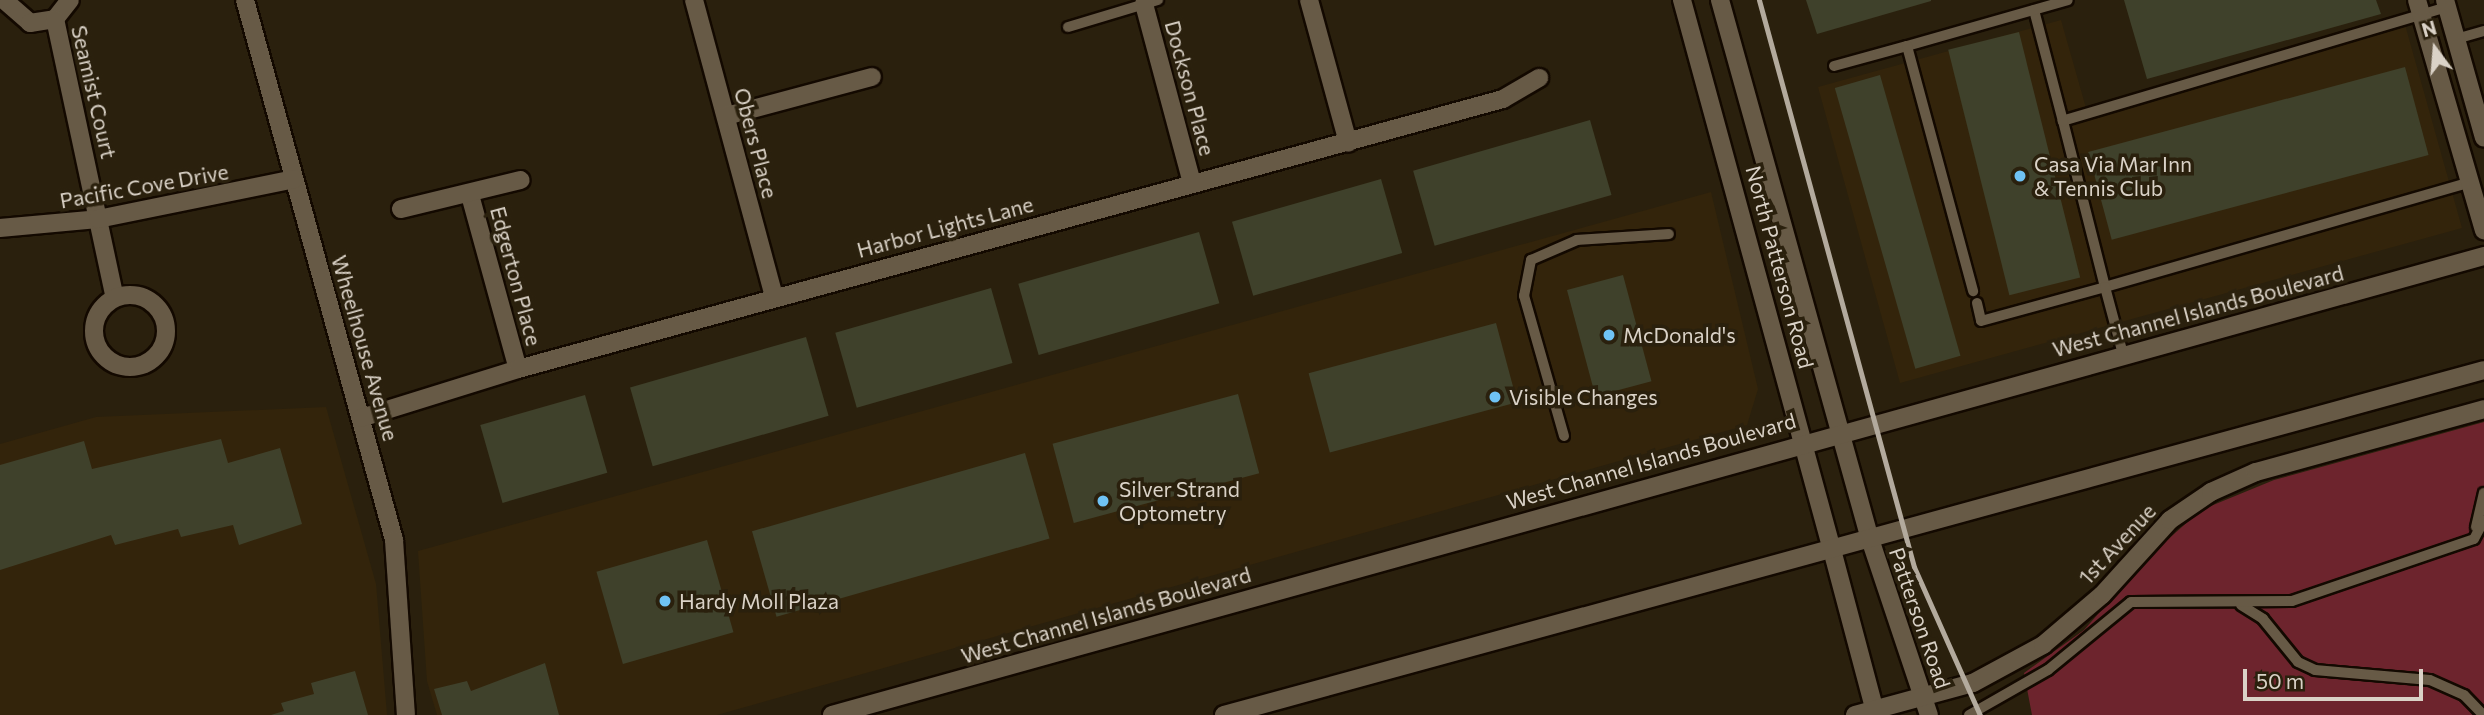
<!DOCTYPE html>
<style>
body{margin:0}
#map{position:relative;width:2484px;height:715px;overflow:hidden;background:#2a200d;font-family:Commissioner,sans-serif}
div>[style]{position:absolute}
.built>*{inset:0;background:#33240b}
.green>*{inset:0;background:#6d242d}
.building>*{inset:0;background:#3f412b;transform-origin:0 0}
.roads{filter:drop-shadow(2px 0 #130900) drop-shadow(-2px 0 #130900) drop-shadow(0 2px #130900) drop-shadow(0 -2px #130900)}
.service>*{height:10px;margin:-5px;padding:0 5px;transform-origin:5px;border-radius:5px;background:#675a46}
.minor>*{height:18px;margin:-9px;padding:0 9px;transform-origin:9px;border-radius:9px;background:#675a46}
.minor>.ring{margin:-9px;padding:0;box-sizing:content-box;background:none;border:18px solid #675a46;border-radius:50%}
.tertiary>*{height:18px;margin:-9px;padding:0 9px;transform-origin:9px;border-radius:9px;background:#675a46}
.secondary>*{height:18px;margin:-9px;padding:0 9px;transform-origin:9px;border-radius:9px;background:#675a46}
.rail>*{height:5px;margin:-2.5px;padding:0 2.5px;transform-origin:2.5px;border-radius:2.5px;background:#b3aa9d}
.dots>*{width:19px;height:19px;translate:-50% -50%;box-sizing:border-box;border:4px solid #2a200d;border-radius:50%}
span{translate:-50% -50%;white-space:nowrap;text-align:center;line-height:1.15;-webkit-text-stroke:7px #2a200d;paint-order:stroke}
.street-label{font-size:21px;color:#dad2c7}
.poi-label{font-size:21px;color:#dad2c7}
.left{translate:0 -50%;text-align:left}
.north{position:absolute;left:2400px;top:14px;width:70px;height:70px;-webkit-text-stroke:5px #2a200d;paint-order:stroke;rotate:344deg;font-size:19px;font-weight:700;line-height:28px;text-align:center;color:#dad2c7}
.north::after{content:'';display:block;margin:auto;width:24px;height:32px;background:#dad2c7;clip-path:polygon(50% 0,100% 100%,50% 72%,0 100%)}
.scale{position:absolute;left:2243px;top:669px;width:180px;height:32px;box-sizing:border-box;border:4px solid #dad2c7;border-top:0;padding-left:9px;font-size:21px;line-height:24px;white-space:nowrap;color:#dad2c7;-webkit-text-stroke:5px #2a200d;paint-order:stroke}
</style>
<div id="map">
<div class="built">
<i style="clip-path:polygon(2061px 20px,2086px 108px,2404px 21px,2462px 228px,1900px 383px,1818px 87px)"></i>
<i style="clip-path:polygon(1711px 192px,1758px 389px,1747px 425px,717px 715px,437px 715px,427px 681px,418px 551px)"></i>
<i style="clip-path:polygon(326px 407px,376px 584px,387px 715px,0 715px,0 444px,96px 417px)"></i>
</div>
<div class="green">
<i style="clip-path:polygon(2484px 422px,2484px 715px,2032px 715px,2024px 673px,2084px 630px,2147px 558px,2201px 510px,2274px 480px)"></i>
</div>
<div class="building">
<i style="clip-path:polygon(1806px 0,1931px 0,1931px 1px,1817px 34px)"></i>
<i style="clip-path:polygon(2124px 0,2376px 0,2381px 14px,2147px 79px)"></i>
<i style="left:2019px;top:32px;width:253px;height:73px;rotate:76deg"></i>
<i style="left:2405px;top:67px;width:91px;height:328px;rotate:75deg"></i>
<i style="left:1880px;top:75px;width:292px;height:47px;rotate:74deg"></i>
<i style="left:1590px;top:120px;width:78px;height:184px;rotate:74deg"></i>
<i style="left:1381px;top:179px;width:77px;height:155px;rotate:74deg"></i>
<i style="left:1199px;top:232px;width:74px;height:188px;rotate:74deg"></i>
<i style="left:1623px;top:275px;width:110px;height:58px;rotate:75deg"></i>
<i style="left:991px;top:288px;width:78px;height:162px;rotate:74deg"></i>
<i style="left:1496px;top:323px;width:82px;height:194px;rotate:75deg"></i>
<i style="left:806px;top:337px;width:82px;height:183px;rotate:74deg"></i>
<i style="left:1238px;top:394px;width:82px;height:192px;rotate:75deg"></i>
<i style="left:585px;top:395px;width:81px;height:109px;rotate:74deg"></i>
<i style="clip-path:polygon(221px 439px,228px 463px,280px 448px,302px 524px,239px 545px,233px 525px,181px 537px,178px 529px,115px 545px,111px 535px,0 570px,0 465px,84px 441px,92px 469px)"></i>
<i style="left:1025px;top:453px;width:89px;height:284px;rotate:74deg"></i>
<i style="left:707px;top:540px;width:96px;height:115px;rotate:74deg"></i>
<i style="clip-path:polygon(545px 663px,559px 715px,442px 715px,434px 689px,467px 681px,471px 691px)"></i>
<i style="clip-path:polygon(355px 671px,368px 715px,271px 715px,284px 711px,281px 703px,314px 694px,311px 683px)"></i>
</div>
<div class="roads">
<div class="service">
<i style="left:2447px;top:7px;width:401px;rotate:163.5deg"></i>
<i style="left:2063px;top:121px;width:171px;rotate:75.8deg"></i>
<i style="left:2105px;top:287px;width:378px;rotate:-16deg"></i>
<i style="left:2034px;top:10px;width:115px;rotate:75.4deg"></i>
<i style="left:1068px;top:27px;width:94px;rotate:-16.7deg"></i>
<i style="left:2456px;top:39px;width:29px;rotate:-16deg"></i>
<i style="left:1907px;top:46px;width:167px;rotate:-15.9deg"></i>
<i style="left:1834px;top:66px;width:76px;rotate:-15.3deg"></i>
<i style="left:1907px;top:46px;width:254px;rotate:74.9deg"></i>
<i style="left:1977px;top:303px;width:18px;rotate:77deg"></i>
<i style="left:1981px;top:321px;width:129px;rotate:-15.3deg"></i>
<i style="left:2105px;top:287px;width:69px;rotate:75deg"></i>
<i style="left:1564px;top:436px;width:146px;rotate:-105.9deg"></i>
<i style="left:1524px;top:296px;width:37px;rotate:-79deg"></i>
<i style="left:1531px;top:260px;width:50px;rotate:-23.5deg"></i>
<i style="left:1577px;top:240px;width:92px;rotate:-3.7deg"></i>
<i style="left:2476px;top:527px;width:35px;rotate:-77deg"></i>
<i style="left:2241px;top:605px;width:26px;rotate:32deg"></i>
<i style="left:2263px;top:619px;width:55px;rotate:50.9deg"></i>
<i style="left:2298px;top:662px;width:19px;rotate:25deg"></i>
<i style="left:2315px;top:670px;width:115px;rotate:5deg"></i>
<i style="left:2430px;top:680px;width:37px;rotate:24deg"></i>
<i style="left:2464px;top:695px;width:28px;rotate:46deg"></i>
<i style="left:1969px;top:715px;width:91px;rotate:-29.7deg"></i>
<i style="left:2048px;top:670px;width:107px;rotate:-39.3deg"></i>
<i style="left:2131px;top:602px;width:161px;rotate:-0.4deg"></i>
<i style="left:2292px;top:601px;width:192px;rotate:-18.8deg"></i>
<i style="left:2474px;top:539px;width:21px;rotate:-62deg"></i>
</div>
<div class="minor">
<i style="left:4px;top:0;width:35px;rotate:41deg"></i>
<i style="left:30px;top:23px;width:25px;rotate:-9deg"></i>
<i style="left:55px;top:19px;width:24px;rotate:-52deg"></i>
<i style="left:245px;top:0;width:560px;rotate:74.57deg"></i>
<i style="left:394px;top:540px;width:175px;rotate:86.1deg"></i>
<i style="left:694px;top:0;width:308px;rotate:74.9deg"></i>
<i style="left:1309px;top:0;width:148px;rotate:74.7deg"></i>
<i style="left:2417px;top:0;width:240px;rotate:73.8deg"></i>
<i style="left:2445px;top:0;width:143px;rotate:74.2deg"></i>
<i style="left:1144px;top:4px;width:185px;rotate:75deg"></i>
<i style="left:55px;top:19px;width:285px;rotate:77.9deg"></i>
<i style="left:726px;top:116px;width:151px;rotate:-15deg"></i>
<i style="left:470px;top:195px;width:180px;rotate:74.6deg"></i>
<i style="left:401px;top:209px;width:123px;rotate:-13.6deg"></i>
<i style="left:0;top:228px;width:98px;rotate:-5.2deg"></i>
<i style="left:98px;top:219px;width:200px;rotate:-11.5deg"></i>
<i class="ring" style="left:94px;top:295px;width:54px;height:54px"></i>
<i style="left:361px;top:418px;width:164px;rotate:-17.3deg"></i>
<i style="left:518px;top:369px;width:1021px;rotate:-15.33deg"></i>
<i style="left:1503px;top:99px;width:42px;rotate:-30.3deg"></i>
<i style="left:1869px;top:536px;width:189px;rotate:71.5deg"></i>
<i style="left:1831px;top:546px;width:175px;rotate:75.1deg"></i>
<i style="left:1855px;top:715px;width:122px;rotate:-15.2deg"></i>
<i style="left:1973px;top:683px;width:80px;rotate:-28.5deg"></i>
<i style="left:2043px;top:645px;width:77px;rotate:-40.3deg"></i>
<i style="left:2102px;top:595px;width:101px;rotate:-47.8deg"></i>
<i style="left:2170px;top:520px;width:50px;rotate:-34.3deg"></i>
<i style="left:2211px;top:492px;width:49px;rotate:-24deg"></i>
<i style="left:2256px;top:472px;width:237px;rotate:-15.4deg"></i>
</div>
<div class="tertiary">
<i style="left:1682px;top:0;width:566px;rotate:74.74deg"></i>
<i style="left:1720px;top:0;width:556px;rotate:74.46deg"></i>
</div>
<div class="secondary">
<i style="left:832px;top:715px;width:1715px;rotate:-15.53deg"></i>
<i style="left:1224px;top:715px;width:1306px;rotate:-15.31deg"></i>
</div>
</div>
<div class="rail">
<i style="left:1759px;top:0;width:588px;rotate:74.71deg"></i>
<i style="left:1914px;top:567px;width:162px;rotate:66deg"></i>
</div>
<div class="dots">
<i style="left:2020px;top:176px;background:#6fc2f4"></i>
<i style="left:1609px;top:335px;background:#6fc2f4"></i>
<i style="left:1495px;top:397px;background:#6fc2f4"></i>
<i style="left:1103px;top:501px;background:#6fc2f4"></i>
<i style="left:665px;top:601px;background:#6fc2f4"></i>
</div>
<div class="street-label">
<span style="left:1190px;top:88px;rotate:75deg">Dockson Place</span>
<span style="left:94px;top:92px;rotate:77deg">Seamist Court</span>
<span style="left:756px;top:143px;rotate:75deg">Obers Place</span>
<span style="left:144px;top:186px;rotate:-10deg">Pacific Cove Drive</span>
<span style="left:945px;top:227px;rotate:-15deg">Harbor Lights Lane</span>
<span style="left:1780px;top:267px;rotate:75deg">North Patterson Road</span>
<span style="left:516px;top:276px;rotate:75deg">Edgerton Place</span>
<span style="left:2198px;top:311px;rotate:-15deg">West Channel Islands Boulevard</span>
<span style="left:365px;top:348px;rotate:74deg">Wheelhouse Avenue</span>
<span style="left:1651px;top:461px;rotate:-16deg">West Channel Islands Boulevard</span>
<span style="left:2117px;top:544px;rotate:-47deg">1st Avenue</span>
<span style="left:1106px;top:615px;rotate:-16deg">West Channel Islands Boulevard</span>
<span style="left:1920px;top:618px;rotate:71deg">Patterson Road</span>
</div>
<div class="poi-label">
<span class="left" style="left:2034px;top:176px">Casa Via Mar Inn<br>&amp; Tennis Club</span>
<span class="left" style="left:1623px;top:335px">McDonald's</span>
<span class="left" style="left:1509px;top:397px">Visible Changes</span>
<span class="left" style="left:1119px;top:501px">Silver Strand<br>Optometry</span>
<span class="left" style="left:679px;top:601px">Hardy Moll Plaza</span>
</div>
<div class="north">N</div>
<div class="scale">50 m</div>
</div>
